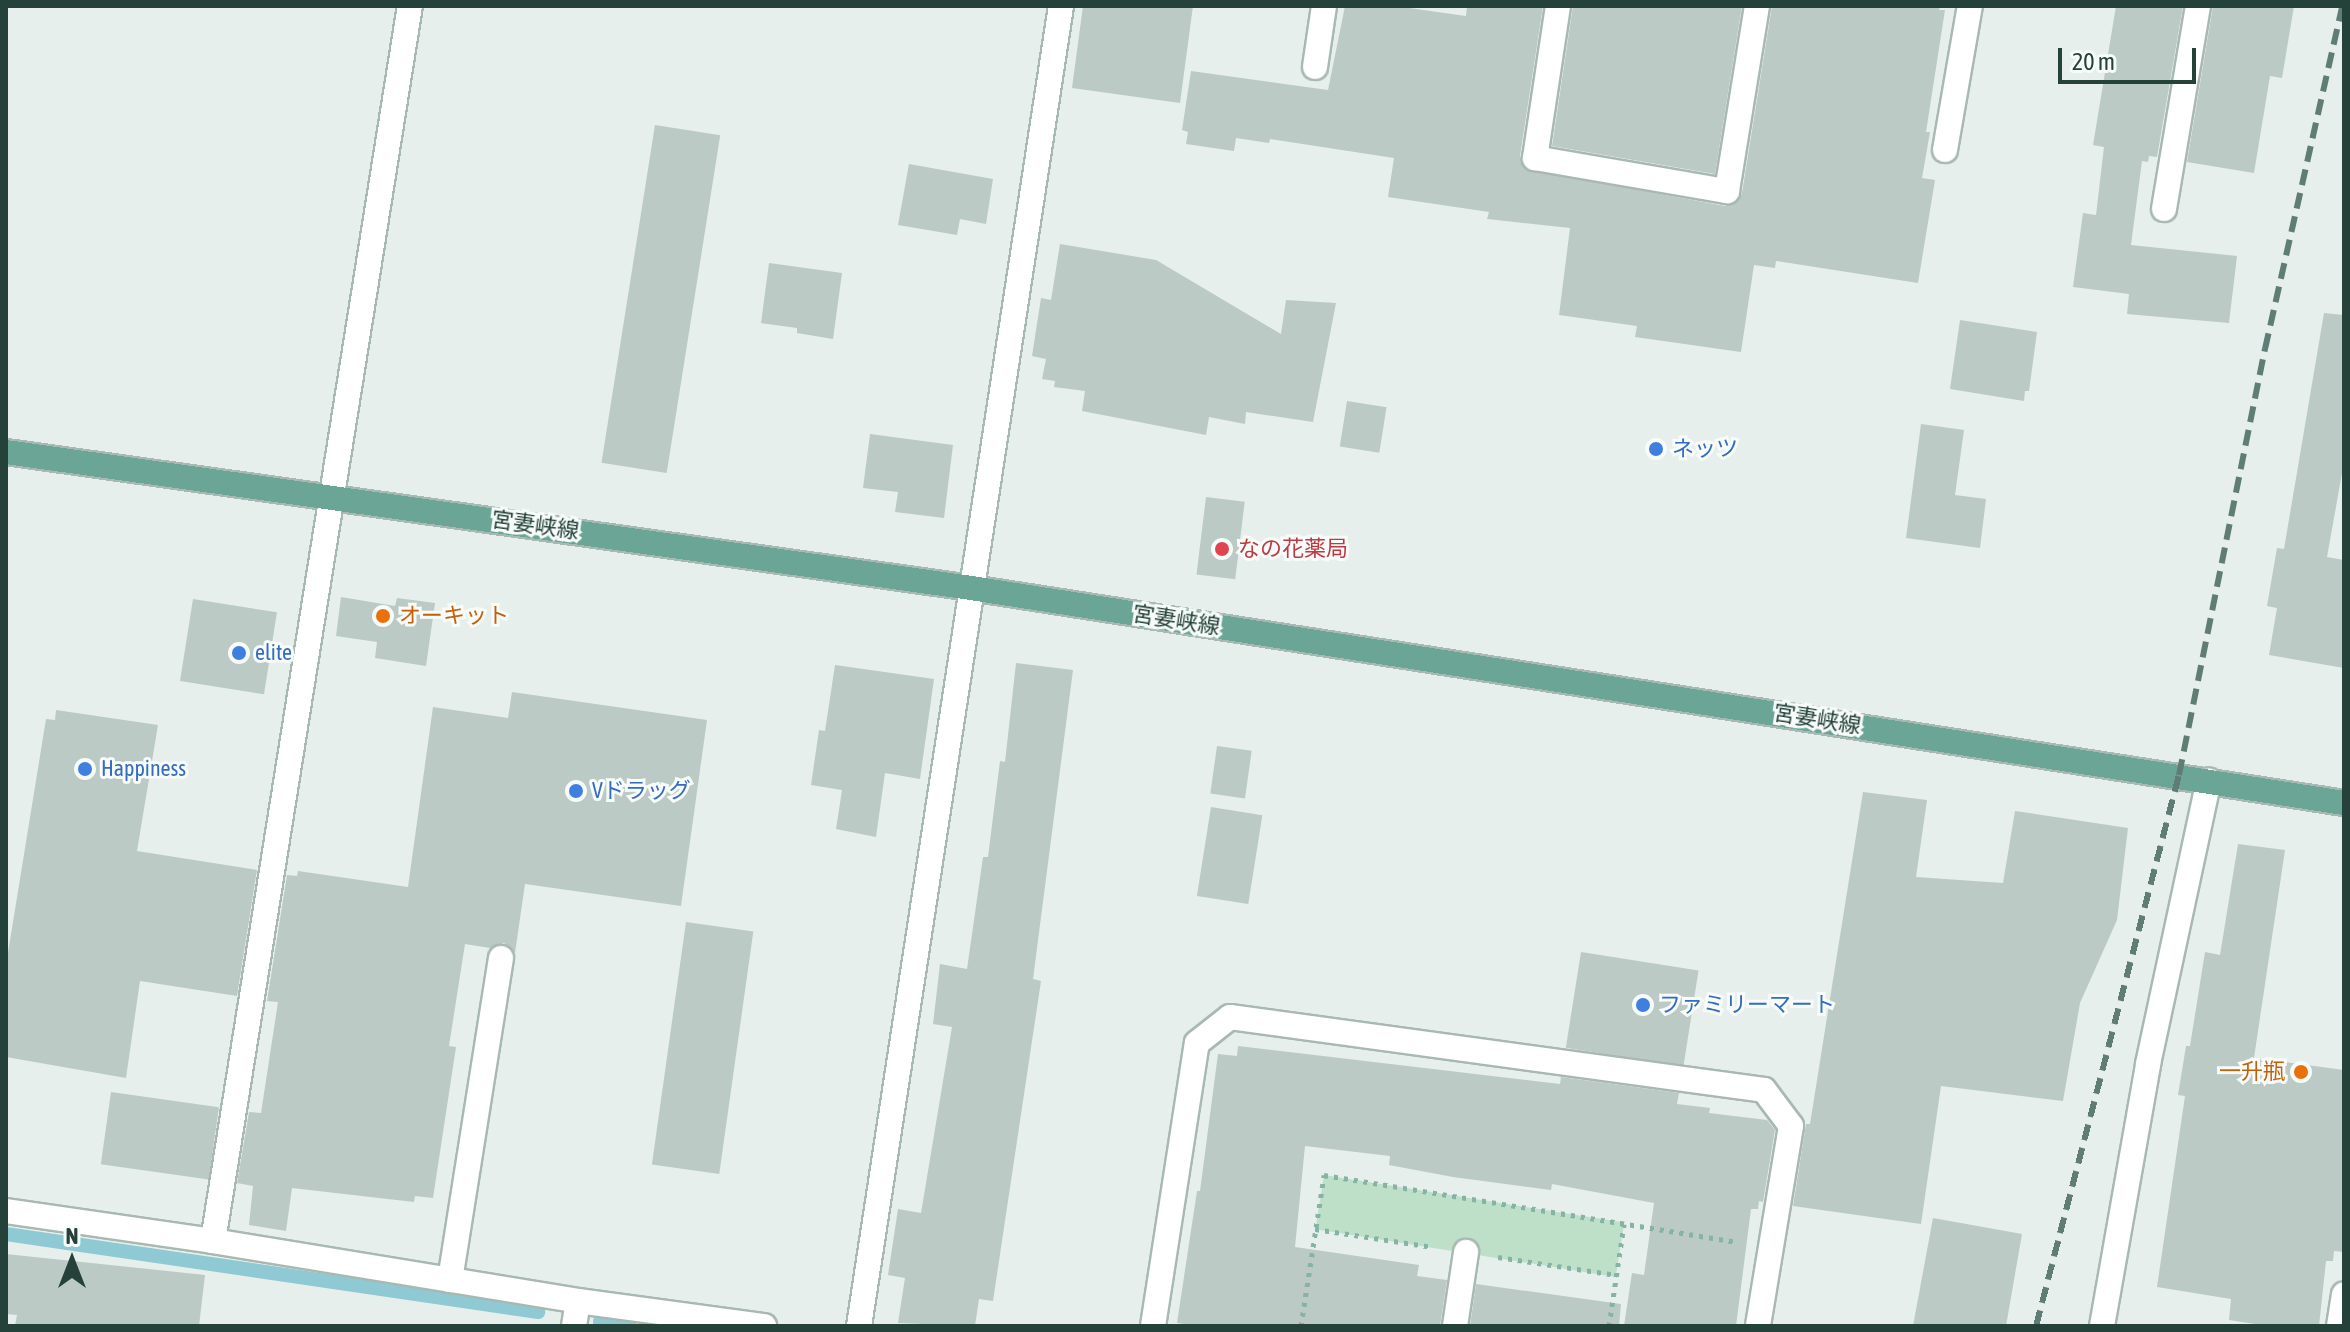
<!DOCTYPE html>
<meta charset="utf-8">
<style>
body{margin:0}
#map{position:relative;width:2350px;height:1332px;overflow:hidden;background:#e6efeb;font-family:"Asap Condensed","Noto Sans JP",sans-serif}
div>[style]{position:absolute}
.green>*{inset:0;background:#bfe0c8;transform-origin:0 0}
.stream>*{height:14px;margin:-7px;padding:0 7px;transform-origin:7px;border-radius:7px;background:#8ec9d4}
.building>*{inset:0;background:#bbcac4;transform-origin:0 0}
.path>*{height:5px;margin-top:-2.5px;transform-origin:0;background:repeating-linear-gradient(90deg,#86b3a5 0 4px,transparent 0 10px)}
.roads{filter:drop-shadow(2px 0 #a8b8b2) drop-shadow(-2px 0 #a8b8b2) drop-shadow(0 2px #a8b8b2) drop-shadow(0 -2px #a8b8b2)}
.minor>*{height:24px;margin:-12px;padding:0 12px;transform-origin:12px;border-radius:12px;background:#fff}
.primary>*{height:24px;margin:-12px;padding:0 12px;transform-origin:12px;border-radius:12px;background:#6aa596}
.rail>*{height:6px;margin-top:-3px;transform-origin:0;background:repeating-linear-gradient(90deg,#5f7d75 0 16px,transparent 0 24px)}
.dots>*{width:22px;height:22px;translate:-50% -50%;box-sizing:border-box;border:4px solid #f7fbf9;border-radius:50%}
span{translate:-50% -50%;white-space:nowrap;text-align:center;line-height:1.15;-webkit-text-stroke:6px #f7fbf9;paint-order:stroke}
.shop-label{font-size:22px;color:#366cbe}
.left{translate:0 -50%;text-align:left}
.street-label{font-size:22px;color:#24423a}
.health-label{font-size:22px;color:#be3a42}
.food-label{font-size:22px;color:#c56008}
.right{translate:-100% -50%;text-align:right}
.frame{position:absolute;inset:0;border:8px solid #24423a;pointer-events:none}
.north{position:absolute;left:32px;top:1220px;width:80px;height:80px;-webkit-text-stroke:6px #f7fbf9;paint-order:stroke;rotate:0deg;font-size:22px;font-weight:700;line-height:32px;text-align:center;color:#24423a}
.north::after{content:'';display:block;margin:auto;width:28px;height:36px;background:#24423a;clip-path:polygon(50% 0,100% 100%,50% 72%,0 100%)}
.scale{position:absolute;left:2058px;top:48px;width:138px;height:36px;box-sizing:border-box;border:4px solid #24423a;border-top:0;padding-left:10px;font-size:24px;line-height:28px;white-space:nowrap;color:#24423a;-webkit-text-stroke:6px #f7fbf9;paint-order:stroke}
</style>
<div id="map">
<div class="green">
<i style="left:1324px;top:1175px;width:304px;height:55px;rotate:9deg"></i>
</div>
<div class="stream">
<i style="left:6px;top:1234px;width:538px;rotate:8.34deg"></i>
<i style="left:600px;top:1322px;width:30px;rotate:8deg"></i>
</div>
<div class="building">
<i style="clip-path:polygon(1083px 6px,1193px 6px,1180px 103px,1072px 88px)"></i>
<i style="clip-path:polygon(1345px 6px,1395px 6px,1466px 16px,1467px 6px,1543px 6px,1520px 156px,1525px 169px,1725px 206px,1738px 201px,1742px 193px,1772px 6px,1940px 6px,1939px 10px,1945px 10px,1926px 132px,1930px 132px,1922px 178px,1935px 180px,1918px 283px,1776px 261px,1775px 268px,1754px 265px,1741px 352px,1635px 337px,1637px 326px,1559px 315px,1570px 228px,1487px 219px,1489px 212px,1388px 197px,1394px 158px,1270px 139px,1269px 143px,1236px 138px,1234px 151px,1186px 144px,1188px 132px,1182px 130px,1191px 71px,1328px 90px)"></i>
<i style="clip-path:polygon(1573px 6px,1742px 6px,1715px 174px,1552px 146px)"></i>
<i style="clip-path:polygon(2116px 6px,2183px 6px,2157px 157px,2149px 156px,2148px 162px,2142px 161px,2131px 245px,2237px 256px,2229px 323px,2127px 314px,2129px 294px,2073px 287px,2083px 213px,2096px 215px,2104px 147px,2093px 145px)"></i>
<i style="clip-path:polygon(2213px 6px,2294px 6px,2282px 78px,2270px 76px,2254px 173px,2187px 162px)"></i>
<i style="left:655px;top:125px;width:66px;height:342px;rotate:9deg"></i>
<i style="clip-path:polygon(909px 164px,993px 179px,986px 224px,960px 219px,957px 235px,898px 225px)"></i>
<i style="clip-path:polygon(1060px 244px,1156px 260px,1281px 334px,1286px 300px,1336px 303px,1313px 422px,1246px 412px,1245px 424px,1209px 417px,1206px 435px,1082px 411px,1085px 391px,1054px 387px,1055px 381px,1042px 379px,1046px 359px,1032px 356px,1041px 298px,1051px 300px)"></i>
<i style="clip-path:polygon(769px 263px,842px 273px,833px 339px,797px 333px,797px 328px,761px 323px)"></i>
<i style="clip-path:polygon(2324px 313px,2344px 315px,2344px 462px,2327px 557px,2344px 560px,2344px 668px,2269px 655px,2277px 608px,2267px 606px,2277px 548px,2284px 549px)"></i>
<i style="clip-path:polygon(1960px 320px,2037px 332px,2029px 391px,2025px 391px,2024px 401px,1950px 389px)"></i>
<i style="left:1347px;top:401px;width:40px;height:46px;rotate:9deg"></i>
<i style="clip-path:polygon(1921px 424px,1964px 430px,1955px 495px,1986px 499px,1980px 548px,1906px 538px)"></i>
<i style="clip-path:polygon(870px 434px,953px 445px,944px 518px,895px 512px,898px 492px,863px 488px)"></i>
<i style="left:1206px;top:497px;width:39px;height:78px;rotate:7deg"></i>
<i style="clip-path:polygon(341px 597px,395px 606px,397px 598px,435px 603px,426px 666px,375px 658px,377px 642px,336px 636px)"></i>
<i style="left:193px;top:599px;width:85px;height:83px;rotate:9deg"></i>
<i style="clip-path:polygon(1016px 663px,1073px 670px,1033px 979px,1041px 981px,993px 1301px,979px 1299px,975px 1326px,898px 1323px,905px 1278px,888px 1275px,898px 1209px,921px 1213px,952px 1027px,933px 1024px,940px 964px,967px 969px,983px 857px,988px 857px,1000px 761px,1005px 762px)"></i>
<i style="clip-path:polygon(835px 665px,934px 679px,920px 779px,885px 773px,876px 837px,836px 829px,842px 790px,811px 785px,819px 730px,825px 731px)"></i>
<i style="clip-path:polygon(512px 692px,707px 720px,681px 906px,525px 884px,515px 953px,504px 943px,490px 948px,465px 944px,449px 1046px,456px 1047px,433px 1198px,415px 1196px,414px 1202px,292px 1188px,286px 1231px,249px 1225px,253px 1186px,237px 1183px,249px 1112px,261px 1113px,278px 1002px,267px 1001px,287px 875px,297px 876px,298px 871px,408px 887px,433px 707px,508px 718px)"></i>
<i style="clip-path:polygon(56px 710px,158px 725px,137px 851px,257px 870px,237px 996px,140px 981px,126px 1078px,6px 1057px,6px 965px,46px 719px,55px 720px)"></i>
<i style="left:1217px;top:746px;width:35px;height:48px;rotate:8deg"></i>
<i style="clip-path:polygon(1863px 792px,1927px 800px,1916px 877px,2003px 883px,2015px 811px,2128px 828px,2117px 920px,2080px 1003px,2063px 1101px,1941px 1086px,1921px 1224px,1793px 1206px,1806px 1124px,1810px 1124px)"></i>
<i style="left:1211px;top:807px;width:52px;height:90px;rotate:9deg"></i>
<i style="clip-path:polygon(2238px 844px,2285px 850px,2254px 1058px,2344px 1070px,2344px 1252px,2334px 1251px,2333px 1261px,2326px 1261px,2319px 1326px,2268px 1326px,2229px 1320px,2231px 1299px,2157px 1287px,2185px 1096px,2178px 1095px,2186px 1046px,2190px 1046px,2205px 952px,2220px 955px)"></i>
<i style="left:686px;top:922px;width:68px;height:245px;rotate:8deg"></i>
<i style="left:1581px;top:952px;width:119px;height:97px;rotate:9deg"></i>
<i style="clip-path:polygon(1238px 1046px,1560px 1084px,1561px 1077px,1679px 1093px,1677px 1104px,1710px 1108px,1709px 1113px,1767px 1120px,1775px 1130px,1763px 1202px,1759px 1201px,1758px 1209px,1751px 1209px,1736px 1326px,1624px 1326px,1632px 1273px,1644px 1275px,1654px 1203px,1552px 1184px,1551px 1190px,1453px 1177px,1389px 1165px,1390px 1156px,1305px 1146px,1295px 1247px,1419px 1265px,1417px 1276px,1447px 1280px,1440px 1326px,1199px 1326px,1177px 1323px,1197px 1191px,1200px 1191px,1218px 1054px,1237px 1056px)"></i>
<i style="left:111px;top:1092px;width:109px;height:73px;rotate:8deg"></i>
<i style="clip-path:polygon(1933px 1218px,2022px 1234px,2006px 1326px,1913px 1326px)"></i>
<i style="clip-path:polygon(6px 1254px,205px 1275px,199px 1326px,15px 1326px,17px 1315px,6px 1314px)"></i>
<i style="clip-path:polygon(1476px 1284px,1621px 1304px,1619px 1326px,1470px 1326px)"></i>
</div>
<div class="path">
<i style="left:1315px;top:1229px;width:119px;rotate:8.7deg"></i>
<i style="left:1498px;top:1257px;width:120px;rotate:8.6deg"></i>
<i style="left:1301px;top:1326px;width:153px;rotate:-81.3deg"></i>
<i style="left:1324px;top:1175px;width:417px;rotate:9.2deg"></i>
<i style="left:1609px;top:1326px;width:103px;rotate:-81.6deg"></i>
</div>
<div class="roads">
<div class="minor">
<i style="left:1558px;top:6px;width:154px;rotate:98.6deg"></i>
<i style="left:1535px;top:158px;width:195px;rotate:9.8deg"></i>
<i style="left:1727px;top:191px;width:187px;rotate:-80.8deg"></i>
<i style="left:1315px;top:67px;width:62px;rotate:-81.6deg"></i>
<i style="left:1945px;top:150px;width:146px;rotate:-80.2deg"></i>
<i style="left:2164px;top:209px;width:206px;rotate:-80.5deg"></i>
<i style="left:6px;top:1211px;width:209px;rotate:8.2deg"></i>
<i style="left:213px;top:1241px;width:370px;rotate:9.3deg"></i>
<i style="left:578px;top:1301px;width:188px;rotate:7.7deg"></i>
<i style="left:213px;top:1241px;width:1251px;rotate:-80.94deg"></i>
<i style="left:450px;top:1280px;width:326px;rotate:-81deg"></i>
<i style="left:574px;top:1326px;width:25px;rotate:-81deg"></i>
<i style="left:859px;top:1326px;width:1335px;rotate:-81.3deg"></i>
<i style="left:1153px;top:1326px;width:286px;rotate:-81.2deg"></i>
<i style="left:1197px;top:1043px;width:42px;rotate:-38.2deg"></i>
<i style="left:1230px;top:1017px;width:539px;rotate:7.78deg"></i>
<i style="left:1764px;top:1090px;width:45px;rotate:53.1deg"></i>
<i style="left:1791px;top:1126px;width:203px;rotate:99.4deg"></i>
<i style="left:1455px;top:1326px;width:75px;rotate:-81.5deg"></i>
<i style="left:2102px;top:1326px;width:266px;rotate:-80deg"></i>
<i style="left:2148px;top:1064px;width:290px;rotate:-77.9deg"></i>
<i style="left:2339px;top:1326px;width:32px;rotate:-81deg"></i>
</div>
<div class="primary">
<i style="left:6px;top:452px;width:975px;rotate:8.02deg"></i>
<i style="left:971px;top:588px;width:1390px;rotate:8.9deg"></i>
</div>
</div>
<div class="rail">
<i style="left:2036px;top:1326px;width:569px;rotate:-75.45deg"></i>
<i style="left:2179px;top:775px;width:435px;rotate:-78.6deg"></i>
<i style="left:2265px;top:349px;width:352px;rotate:-77.3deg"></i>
</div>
<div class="dots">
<i style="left:1656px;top:449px;background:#3f7fe0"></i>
<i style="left:1222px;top:549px;background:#e0444e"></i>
<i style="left:383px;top:616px;background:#e8710a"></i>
<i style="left:239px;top:653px;background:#3f7fe0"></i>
<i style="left:85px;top:769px;background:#3f7fe0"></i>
<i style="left:576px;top:791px;background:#3f7fe0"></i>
<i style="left:1643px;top:1005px;background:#3f7fe0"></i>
<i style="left:2301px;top:1072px;background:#e8710a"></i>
</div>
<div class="shop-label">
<span class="left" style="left:1672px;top:449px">ネッツ</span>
<span class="left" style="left:255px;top:653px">elite</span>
<span class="left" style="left:101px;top:769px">Happiness</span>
<span class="left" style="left:592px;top:791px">Vドラッグ</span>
<span class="left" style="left:1659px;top:1005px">ファミリーマート</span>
</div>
<div class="street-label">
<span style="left:535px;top:525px;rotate:8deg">宮妻峡線</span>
<span style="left:1176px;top:620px;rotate:9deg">宮妻峡線</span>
<span style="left:1817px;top:719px;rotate:9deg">宮妻峡線</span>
</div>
<div class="health-label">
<span class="left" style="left:1238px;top:549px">なの花薬局</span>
</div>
<div class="food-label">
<span class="left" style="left:399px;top:616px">オーキット</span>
<span class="right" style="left:2285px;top:1072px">一升瓶</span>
</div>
<div class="frame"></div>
<div class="north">N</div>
<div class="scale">20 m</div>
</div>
